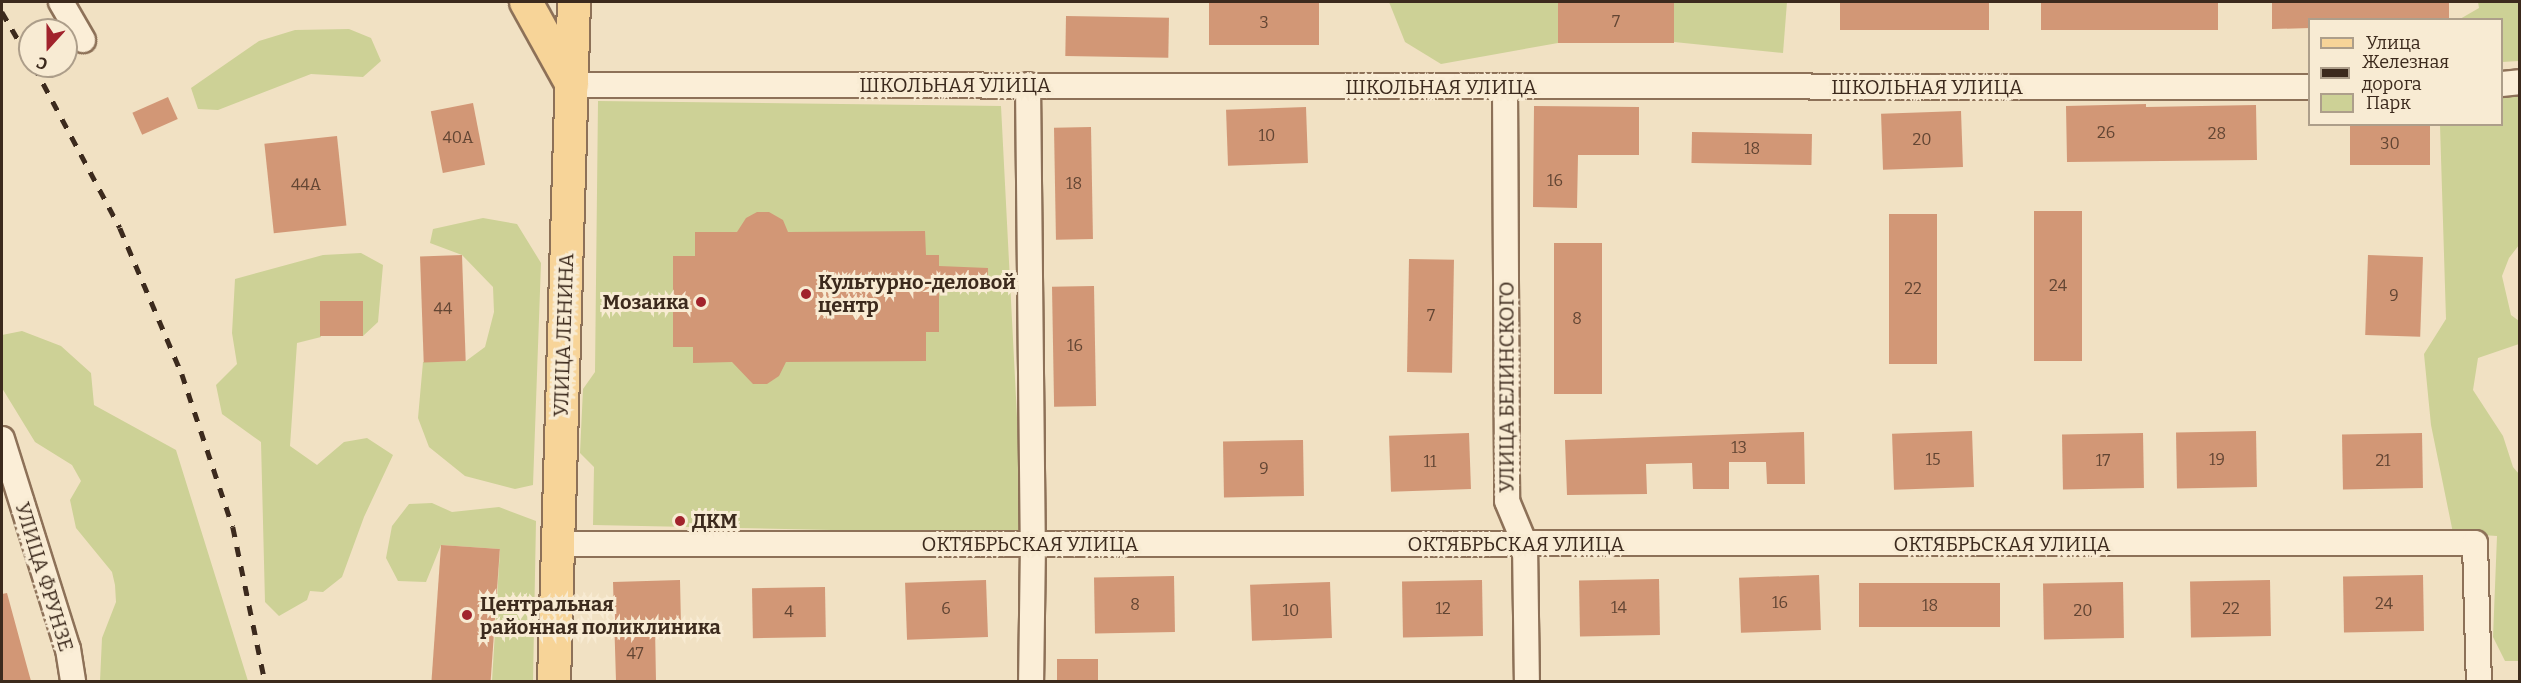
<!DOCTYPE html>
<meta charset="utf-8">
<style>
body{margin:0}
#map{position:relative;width:2521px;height:683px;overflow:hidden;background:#f1e1c3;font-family:Bitter,serif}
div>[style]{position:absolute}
.green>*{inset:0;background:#cdd196}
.building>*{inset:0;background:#d29776;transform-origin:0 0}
.roads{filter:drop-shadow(2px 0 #8d7158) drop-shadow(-2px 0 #8d7158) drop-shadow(0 2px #8d7158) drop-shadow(0 -2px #8d7158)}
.minor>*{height:24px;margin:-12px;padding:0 12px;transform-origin:12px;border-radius:12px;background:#fbeed7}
.major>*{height:32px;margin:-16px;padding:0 16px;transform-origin:16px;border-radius:16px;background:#f7d498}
.rail>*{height:4.5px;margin-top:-2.25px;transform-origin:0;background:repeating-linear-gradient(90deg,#3c2a1d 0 10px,transparent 0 20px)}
.dots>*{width:16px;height:16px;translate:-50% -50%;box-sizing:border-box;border:3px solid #f8ebd3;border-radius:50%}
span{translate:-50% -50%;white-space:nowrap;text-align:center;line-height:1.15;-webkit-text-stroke:6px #f8ebd3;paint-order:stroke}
.number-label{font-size:16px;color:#624533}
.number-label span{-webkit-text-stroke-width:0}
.street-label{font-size:20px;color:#3c2a1d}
.poi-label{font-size:20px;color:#3c2a1d;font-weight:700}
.left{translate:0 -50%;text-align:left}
.right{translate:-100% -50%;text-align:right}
.frame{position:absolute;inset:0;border:3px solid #3c2a1d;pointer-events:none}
.legend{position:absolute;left:2308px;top:18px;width:195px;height:108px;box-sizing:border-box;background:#f8ebd3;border:2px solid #ad9e8a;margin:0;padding:8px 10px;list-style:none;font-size:18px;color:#3c2a1d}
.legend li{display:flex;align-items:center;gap:12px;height:30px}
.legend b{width:30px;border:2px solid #ad9e8a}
.north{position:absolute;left:18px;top:18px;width:60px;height:60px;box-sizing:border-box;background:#f8ebd3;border:2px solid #ad9e8a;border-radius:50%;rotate:201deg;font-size:16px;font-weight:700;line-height:24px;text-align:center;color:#3c2a1d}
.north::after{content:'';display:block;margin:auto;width:21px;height:27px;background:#a1232c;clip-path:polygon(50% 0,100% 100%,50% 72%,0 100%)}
</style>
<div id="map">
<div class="green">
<i style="clip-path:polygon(1389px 2px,1558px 2px,1558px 43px,1441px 64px,1405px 42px)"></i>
<i style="clip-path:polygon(1674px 2px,1787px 2px,1783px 53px,1674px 42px)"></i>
<i style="clip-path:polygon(2478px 2px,2519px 2px,2519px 61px,2502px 62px,2502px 20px,2460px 19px,2479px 8px)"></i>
<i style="clip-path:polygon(349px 29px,371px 38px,381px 61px,363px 77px,311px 74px,218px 110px,198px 109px,191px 88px,259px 41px,295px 30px)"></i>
<i style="clip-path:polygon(2519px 93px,2519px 245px,2509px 258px,2502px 276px,2511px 315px,2519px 321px,2519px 344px,2478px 358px,2473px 390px,2503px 436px,2513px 467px,2519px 474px,2519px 661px,2505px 661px,2493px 637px,2497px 536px,2453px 533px,2431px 425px,2424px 354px,2446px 319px,2440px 125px,2502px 124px,2502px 95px)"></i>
<i style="clip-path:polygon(598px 101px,1001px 106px,1023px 534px,593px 525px,594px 467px,580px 453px,583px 389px,595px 372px)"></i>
<i style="clip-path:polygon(483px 218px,517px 224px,541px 263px,533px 485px,515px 489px,465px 476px,429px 447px,418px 418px,423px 362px,466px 361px,485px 347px,494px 312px,493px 287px,462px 255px,430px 243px,433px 229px)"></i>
<i style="clip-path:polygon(361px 253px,383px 265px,378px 322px,363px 336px,362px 301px,320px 302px,321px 337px,297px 343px,290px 446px,317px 465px,344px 442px,367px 438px,393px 455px,364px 517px,342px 577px,323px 592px,310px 591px,307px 600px,279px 616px,265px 602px,261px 442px,222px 414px,216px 385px,237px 364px,232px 333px,235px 279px,323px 255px)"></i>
<i style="clip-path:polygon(22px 331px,61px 346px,91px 373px,94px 405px,176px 450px,248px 681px,100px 681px,102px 638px,116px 602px,115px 585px,112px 572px,76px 528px,70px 500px,81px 481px,72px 465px,35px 442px,2px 388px,2px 335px)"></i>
<i style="clip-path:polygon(432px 503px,452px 512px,499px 507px,536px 521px,533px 681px,492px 681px,500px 549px,441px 545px,426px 582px,398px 581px,386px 558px,392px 526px,409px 504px)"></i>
</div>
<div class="building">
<i style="left:1209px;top:2px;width:110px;height:43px"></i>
<i style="left:1558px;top:2px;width:116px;height:41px"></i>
<i style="left:1840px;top:2px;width:149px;height:28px"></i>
<i style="left:2041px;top:2px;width:177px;height:28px"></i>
<i style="clip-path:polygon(2272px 2px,2449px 2px,2449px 20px,2310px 20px,2310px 28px,2272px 29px)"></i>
<i style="left:1066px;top:16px;width:103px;height:40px;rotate:1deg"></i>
<i style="left:168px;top:97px;width:24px;height:39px;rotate:66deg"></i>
<i style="left:473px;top:103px;width:63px;height:43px;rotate:79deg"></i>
<i style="clip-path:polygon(2146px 104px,2146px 107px,2256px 105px,2257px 160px,2067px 162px,2066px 106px)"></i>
<i style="clip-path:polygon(1534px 106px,1639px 107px,1639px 155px,1578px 155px,1577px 208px,1533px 207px)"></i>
<i style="left:1306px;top:107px;width:56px;height:80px;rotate:88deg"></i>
<i style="left:1961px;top:111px;width:56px;height:80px;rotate:88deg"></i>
<i style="left:2350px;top:124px;width:80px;height:41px"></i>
<i style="left:1091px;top:127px;width:112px;height:37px;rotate:89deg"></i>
<i style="left:1692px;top:132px;width:120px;height:31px;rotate:1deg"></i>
<i style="left:337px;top:136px;width:90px;height:73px;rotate:84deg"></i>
<i style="left:2034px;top:211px;width:48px;height:150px"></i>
<i style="clip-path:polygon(757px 212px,769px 212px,783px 220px,788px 232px,925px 231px,926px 255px,939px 255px,939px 266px,988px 268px,987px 288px,939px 286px,939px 332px,926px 332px,926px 361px,786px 362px,779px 376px,767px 384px,753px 384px,732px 362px,693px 363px,693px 347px,673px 347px,673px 256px,695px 256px,695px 232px,737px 232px,746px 218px)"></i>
<i style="left:1889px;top:214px;width:48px;height:150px"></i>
<i style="left:1554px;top:243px;width:48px;height:151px"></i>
<i style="left:462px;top:255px;width:106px;height:42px;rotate:88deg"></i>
<i style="left:2368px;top:255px;width:55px;height:80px;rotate:2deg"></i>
<i style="left:1409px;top:259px;width:45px;height:113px;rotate:1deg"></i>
<i style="left:1094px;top:286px;width:120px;height:42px;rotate:89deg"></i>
<i style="left:363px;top:301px;width:35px;height:43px;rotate:90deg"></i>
<i style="left:1972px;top:431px;width:56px;height:80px;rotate:88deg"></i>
<i style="left:2256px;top:431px;width:56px;height:80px;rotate:89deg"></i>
<i style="clip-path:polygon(1804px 432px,1805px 484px,1767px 484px,1766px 462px,1729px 462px,1729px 489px,1693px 489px,1692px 463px,1646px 464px,1647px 494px,1567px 495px,1565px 440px)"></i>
<i style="left:1469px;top:433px;width:56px;height:80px;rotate:88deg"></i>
<i style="left:2143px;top:433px;width:55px;height:81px;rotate:89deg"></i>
<i style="left:2422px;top:433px;width:55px;height:80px;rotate:89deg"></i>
<i style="left:1303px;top:440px;width:56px;height:80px;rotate:89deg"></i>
<i style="left:441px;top:545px;width:59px;height:136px;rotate:4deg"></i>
<i style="left:1819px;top:575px;width:55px;height:80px;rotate:88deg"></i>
<i style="left:2423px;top:575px;width:56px;height:80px;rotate:89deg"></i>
<i style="left:1174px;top:576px;width:56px;height:80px;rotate:89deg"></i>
<i style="left:1659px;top:579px;width:56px;height:80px;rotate:89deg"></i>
<i style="clip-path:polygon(680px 580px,681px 626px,655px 627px,656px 681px,616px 681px,613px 582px)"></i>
<i style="left:986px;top:580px;width:57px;height:81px;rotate:88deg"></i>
<i style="left:1482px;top:580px;width:56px;height:80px;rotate:89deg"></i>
<i style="left:2270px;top:580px;width:56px;height:80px;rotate:89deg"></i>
<i style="left:1330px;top:582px;width:56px;height:80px;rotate:88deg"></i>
<i style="left:2123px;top:582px;width:56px;height:80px;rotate:89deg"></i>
<i style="left:2000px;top:583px;width:44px;height:141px;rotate:90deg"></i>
<i style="left:825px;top:587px;width:50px;height:73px;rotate:89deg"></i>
<i style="clip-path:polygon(7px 593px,26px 663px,31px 681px,2px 681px,2px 594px)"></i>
<i style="left:1098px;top:659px;width:22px;height:41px;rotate:90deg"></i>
</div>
<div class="roads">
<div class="minor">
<i style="left:61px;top:2px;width:44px;rotate:59.9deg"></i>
<i style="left:2502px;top:84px;width:18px;rotate:-6deg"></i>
<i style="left:572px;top:85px;width:1738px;rotate:0.07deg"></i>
<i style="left:1028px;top:85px;width:459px;rotate:89.4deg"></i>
<i style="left:1033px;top:544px;width:138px;rotate:90.8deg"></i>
<i style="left:1505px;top:88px;width:413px;rotate:89.7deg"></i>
<i style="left:1507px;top:501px;width:47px;rotate:67.3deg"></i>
<i style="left:1525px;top:544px;width:138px;rotate:89.2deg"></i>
<i style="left:2px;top:439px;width:220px;rotate:72.6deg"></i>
<i style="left:68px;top:649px;width:33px;rotate:81deg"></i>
<i style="left:558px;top:544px;width:1917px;rotate:-0.03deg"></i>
<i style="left:2475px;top:543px;width:139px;rotate:88.4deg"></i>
</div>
<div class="major">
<i style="left:526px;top:2px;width:95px;rotate:61deg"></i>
<i style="left:554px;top:682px;width:680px;rotate:-88.32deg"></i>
</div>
</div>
<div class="rail">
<i style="left:2px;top:12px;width:56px;rotate:59.7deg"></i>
<i style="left:34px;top:66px;width:183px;rotate:62deg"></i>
<i style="left:120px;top:228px;width:159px;rotate:67deg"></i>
<i style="left:182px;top:374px;width:161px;rotate:71.6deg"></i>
<i style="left:233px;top:527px;width:158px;rotate:78.3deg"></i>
</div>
<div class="dots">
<i style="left:806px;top:294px;background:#a1232c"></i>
<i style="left:701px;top:302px;background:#a1232c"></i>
<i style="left:680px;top:521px;background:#a1232c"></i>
<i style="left:467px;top:615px;background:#a1232c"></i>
</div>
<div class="number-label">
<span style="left:1616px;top:22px">7</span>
<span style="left:1264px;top:23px">3</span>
<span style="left:2106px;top:133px">26</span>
<span style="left:2217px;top:134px">28</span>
<span style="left:1267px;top:136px">10</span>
<span style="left:458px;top:138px">40А</span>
<span style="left:1922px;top:140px">20</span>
<span style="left:2390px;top:144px">30</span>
<span style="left:1752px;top:149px">18</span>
<span style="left:1555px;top:181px">16</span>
<span style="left:1074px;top:184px">18</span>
<span style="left:306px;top:185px">44А</span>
<span style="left:2058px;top:286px">24</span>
<span style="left:1913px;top:289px">22</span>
<span style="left:2394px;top:296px">9</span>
<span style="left:443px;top:309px">44</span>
<span style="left:1431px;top:316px">7</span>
<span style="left:1577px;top:319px">8</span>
<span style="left:1075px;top:346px">16</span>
<span style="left:1739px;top:448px">13</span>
<span style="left:1933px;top:460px">15</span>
<span style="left:2217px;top:460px">19</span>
<span style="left:2103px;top:461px">17</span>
<span style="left:2383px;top:461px">21</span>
<span style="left:1430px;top:462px">11</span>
<span style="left:1264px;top:469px">9</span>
<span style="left:1780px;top:603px">16</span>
<span style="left:2384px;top:604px">24</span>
<span style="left:1135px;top:605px">8</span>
<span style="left:1930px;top:606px">18</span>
<span style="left:1619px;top:608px">14</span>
<span style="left:946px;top:609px">6</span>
<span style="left:1443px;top:609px">12</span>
<span style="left:2231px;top:609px">22</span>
<span style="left:1291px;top:611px">10</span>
<span style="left:2083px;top:611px">20</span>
<span style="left:789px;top:612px">4</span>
<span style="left:635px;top:654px">47</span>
</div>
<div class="street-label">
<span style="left:955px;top:85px">ШКОЛЬНАЯ УЛИЦА</span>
<span style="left:1441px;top:87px">ШКОЛЬНАЯ УЛИЦА</span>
<span style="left:1927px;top:87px">ШКОЛЬНАЯ УЛИЦА</span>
<span style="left:564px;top:335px;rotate:-88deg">УЛИЦА ЛЕНИНА</span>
<span style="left:1507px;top:387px;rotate:-90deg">УЛИЦА БЕЛИНСКОГО</span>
<span style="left:1030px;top:544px">ОКТЯБРЬСКАЯ УЛИЦА</span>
<span style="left:1516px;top:544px">ОКТЯБРЬСКАЯ УЛИЦА</span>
<span style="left:2002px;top:544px">ОКТЯБРЬСКАЯ УЛИЦА</span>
<span style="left:44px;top:577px;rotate:73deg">УЛИЦА ФРУНЗЕ</span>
</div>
<div class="poi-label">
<span class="left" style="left:818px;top:294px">Культурно-деловой<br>центр</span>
<span class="right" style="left:689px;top:302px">Мозаика</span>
<span class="left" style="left:692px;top:521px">ДКМ</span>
<span class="left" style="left:480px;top:616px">Центральная<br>районная поликлиника</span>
</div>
<div class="frame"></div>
<ul class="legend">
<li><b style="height:8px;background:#f7d498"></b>Улица</li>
<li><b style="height:8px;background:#3c2a1d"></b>Железная дорога</li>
<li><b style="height:16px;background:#cdd196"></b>Парк</li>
</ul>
<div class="north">С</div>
</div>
